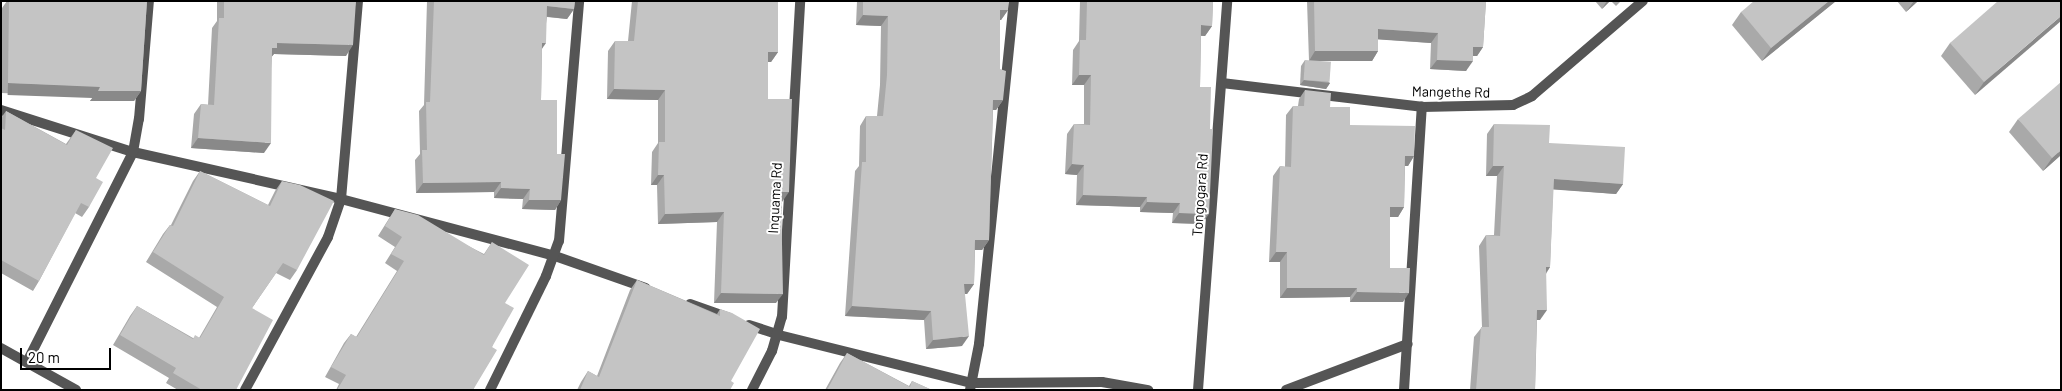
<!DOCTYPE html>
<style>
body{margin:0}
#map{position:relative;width:2062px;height:391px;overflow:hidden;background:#fff;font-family:Barlow,sans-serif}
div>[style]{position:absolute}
.minor>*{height:10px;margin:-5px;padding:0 5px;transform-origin:5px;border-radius:5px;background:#555}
.wall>*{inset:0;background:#a9a9a9}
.shaded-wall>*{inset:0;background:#898989;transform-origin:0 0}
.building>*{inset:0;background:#c4c4c4;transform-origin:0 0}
span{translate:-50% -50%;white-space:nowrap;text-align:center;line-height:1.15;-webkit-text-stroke:4px #fff;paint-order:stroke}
.street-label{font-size:14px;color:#000}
.frame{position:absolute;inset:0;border:2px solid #000;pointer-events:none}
.scale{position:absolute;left:20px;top:348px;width:91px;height:22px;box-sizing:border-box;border:2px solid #000;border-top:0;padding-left:6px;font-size:15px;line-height:18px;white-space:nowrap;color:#000;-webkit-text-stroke:4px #fff;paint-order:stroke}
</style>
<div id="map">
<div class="minor">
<i style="left:1222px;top:83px;width:201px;rotate:6.8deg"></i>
<i style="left:1422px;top:107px;width:91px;rotate:-1.3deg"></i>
<i style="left:1513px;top:105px;width:21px;rotate:-25deg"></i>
<i style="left:1532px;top:96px;width:146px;rotate:-40.6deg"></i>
<i style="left:1px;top:110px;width:139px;rotate:17.7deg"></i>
<i style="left:133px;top:152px;width:213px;rotate:12.7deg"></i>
<i style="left:341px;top:199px;width:221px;rotate:14.9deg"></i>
<i style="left:555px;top:256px;width:96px;rotate:19.4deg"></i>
<i style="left:690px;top:304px;width:42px;rotate:19.3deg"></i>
<i style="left:749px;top:325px;width:32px;rotate:18deg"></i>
<i style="left:779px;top:335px;width:199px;rotate:14deg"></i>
<i style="left:972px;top:383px;width:130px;rotate:-0.4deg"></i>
<i style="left:1102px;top:382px;width:47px;rotate:9.9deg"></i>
<i style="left:1px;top:348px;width:86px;rotate:29.2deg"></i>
<i style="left:27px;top:362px;width:235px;rotate:-63.2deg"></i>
<i style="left:133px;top:152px;width:34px;rotate:-80deg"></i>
<i style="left:139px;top:119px;width:118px;rotate:-85.2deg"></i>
<i style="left:245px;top:390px;width:174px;rotate:-61.5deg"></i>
<i style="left:328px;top:237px;width:40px;rotate:-71.1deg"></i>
<i style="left:341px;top:199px;width:199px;rotate:-85.1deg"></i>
<i style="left:490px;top:390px;width:127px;rotate:-63.8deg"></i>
<i style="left:546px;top:276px;width:37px;rotate:-70deg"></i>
<i style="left:559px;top:241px;width:241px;rotate:-85.2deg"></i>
<i style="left:752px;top:390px;width:44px;rotate:-62.9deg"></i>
<i style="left:772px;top:351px;width:35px;rotate:-74deg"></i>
<i style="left:782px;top:317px;width:317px;rotate:-86.7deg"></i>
<i style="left:970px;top:390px;width:47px;rotate:-78.9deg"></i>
<i style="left:979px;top:344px;width:345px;rotate:-84.2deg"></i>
<i style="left:1198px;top:390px;width:390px;rotate:-85.7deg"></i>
<i style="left:1286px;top:390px;width:130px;rotate:-20.7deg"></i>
<i style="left:1404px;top:390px;width:284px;rotate:-86.4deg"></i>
</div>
<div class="wall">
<i style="clip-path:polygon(7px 1px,147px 1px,141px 91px,134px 101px,90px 101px,93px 97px,1px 93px,2px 8px)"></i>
<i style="clip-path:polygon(217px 1px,356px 1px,346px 56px,274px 54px,272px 56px,264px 153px,191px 148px,194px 114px,201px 104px,208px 105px,212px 28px,217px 21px)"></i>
<i style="clip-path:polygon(427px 1px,575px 1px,574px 9px,567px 19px,547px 17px,542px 49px,541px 100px,557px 154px,561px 200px,555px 210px,522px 209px,523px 199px,494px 198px,494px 192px,416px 193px,415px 160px,420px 154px,419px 111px,424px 105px)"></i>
<i style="clip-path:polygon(632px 1px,778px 1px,778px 52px,771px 62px,768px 62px,768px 99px,782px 202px,776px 303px,714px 303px,717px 222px,658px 224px,657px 185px,651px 185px,652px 152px,658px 143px,658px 100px,607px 99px,608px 51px,615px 41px,628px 41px)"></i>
<i style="clip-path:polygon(857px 1px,1008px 1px,1008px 10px,1001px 20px,1000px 20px,1000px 69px,1003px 100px,996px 110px,993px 110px,989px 240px,982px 250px,975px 250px,974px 284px,967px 294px,965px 294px,962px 346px,926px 349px,924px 320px,845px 316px,855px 171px,859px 166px,860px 126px,866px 116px,877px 116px,880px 85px,881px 26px,856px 25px)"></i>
<i style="clip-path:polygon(1080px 1px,1213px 1px,1212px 26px,1205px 36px,1201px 36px,1200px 87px,1202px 224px,1172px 223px,1173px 213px,1140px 212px,1140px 207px,1076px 205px,1077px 175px,1065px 174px,1067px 134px,1074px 124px,1084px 124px,1084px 85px,1072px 85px,1073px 50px,1079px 41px)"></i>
<i style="clip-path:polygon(1307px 1px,1486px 1px,1483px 47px,1477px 56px,1473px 56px,1466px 71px,1430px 69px,1431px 43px,1378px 39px,1378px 51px,1372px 61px,1309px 61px)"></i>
<i style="clip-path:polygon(1595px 1px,1610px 1px,1602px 9px)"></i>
<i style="clip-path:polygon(1611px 1px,1621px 1px,1616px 6px)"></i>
<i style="clip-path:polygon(1836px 1px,1762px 61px,1732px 25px,1741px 12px)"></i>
<i style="clip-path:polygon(1897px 1px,1918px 1px,1906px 12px)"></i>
<i style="clip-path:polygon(2061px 1px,1975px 95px,1941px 56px,1950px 43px)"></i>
<i style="clip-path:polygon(1305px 60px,1330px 83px,1326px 89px,1300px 85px,1301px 66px)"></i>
<i style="clip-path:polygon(1305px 90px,1330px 107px,1350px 125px,1414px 156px,1408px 166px,1405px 166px,1404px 207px,1398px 217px,1390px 217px,1390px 268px,1403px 302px,1350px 302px,1350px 297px,1280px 298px,1280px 262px,1269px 262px,1273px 176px,1280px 166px,1285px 167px,1286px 115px,1293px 106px,1298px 106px,1299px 99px)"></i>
<i style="clip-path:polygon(6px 111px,66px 144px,76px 130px,96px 178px,89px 207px,82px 217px,75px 213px,39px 281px,33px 291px,1px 273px,1px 118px)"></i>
<i style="clip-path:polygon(2018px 119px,2061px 155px,2043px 171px,2009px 132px)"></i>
<i style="clip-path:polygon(1494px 124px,1549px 143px,1623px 184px,1616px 194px,1553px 189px,1550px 267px,1546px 274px,1540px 320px,1537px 320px,1535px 390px,1470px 390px,1474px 337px,1482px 327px,1479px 246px,1486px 235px,1494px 235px,1497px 176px,1486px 176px,1487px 134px)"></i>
<i style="clip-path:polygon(200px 171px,268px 205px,275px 191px,282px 181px,297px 270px,290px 280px,276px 273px,252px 308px,236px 390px,178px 390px,166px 383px,169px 378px,113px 345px,130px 316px,137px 306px,193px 338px,199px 338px,217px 307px,146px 262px,163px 234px,170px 225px,171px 225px,193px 181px)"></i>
<i style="clip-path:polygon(395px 209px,484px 254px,492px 242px,505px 303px,492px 347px,473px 390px,336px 390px,339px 384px,325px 377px,344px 343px,351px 334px,356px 337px,397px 271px,385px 263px,395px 247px,378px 236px)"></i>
<i style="clip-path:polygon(637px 280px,717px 314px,720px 309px,731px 381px,730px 390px,577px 390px,581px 382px,588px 371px,597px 376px,630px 290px)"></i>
<i style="clip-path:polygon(847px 353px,909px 386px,912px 381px,932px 390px,825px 390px,840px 363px)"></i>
</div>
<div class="shaded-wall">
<i style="clip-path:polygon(1607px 1px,1610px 1px,1602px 9px)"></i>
<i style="clip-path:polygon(1829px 1px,1836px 1px,1762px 61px,1771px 48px)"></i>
<i style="clip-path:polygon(1914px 1px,1918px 1px,1906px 12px)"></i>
<i style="clip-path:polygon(547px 6px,574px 9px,567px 19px,541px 16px)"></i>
<i style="clip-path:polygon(1000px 10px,1008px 10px,1001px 20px,993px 20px)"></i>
<i style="clip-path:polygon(863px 15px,888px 16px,881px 26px,856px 25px)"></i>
<i style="clip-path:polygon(2061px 16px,2061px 21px,1975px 95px,1984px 82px)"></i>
<i style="clip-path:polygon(1201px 25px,1212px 26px,1205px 36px,1194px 35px)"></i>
<i style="clip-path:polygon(1378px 29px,1438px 33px,1431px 43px,1372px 39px)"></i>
<i style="clip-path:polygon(277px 43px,353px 45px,346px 56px,274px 54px,270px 59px,272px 48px)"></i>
<i style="clip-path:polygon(542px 43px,546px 43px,539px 53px)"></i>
<i style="clip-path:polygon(1473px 47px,1483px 47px,1477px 56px,1467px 56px)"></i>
<i style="clip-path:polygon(1315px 51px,1378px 51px,1372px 61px,1309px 61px)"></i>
<i style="clip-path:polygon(768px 52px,778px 52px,771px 62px,761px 62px)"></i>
<i style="clip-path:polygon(1437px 60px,1473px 61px,1466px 71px,1430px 69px)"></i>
<i style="clip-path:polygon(1079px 75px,1091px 75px,1084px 85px,1072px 85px)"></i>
<i style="clip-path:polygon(1304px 80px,1330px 83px,1326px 89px,1300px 85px)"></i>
<i style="left:8px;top:83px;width:92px;height:12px;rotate:2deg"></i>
<i style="clip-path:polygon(614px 89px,665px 90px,658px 100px,607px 99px)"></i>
<i style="clip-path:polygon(98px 91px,141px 91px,134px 101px,90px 101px)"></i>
<i style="clip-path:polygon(993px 100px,1003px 100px,996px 110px,986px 110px)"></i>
<i style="clip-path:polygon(198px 138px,271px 143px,264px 153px,191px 148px)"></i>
<i style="clip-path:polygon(2061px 150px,2061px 155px,2043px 171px,2052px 158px)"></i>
<i style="clip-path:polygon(1405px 156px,1414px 156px,1408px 166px,1398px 166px)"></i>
<i style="clip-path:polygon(1072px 164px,1084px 165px,1077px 175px,1065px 174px)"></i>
<i style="clip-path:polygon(1493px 166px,1504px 166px,1497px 176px,1486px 176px)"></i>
<i style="clip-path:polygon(658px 175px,664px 175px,657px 185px,651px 185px)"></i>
<i style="clip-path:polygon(1554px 179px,1623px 184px,1616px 194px,1547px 189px)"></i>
<i style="clip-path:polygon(501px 182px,494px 192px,416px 193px,423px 183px)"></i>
<i style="clip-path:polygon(501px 188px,530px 189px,523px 199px,494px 198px)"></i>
<i style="clip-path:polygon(781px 192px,789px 192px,782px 202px)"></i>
<i style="clip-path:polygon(1083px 195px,1147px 197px,1140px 207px,1076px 205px)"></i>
<i style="clip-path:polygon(529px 200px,561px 200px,555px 210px,522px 209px)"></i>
<i style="clip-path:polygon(1147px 202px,1180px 203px,1173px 213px,1140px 212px)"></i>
<i style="clip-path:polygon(1390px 207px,1404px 207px,1398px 217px,1383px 217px)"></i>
<i style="clip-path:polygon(724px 212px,717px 222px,658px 224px,665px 214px)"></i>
<i style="clip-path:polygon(1179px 213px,1209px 214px,1202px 224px,1172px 223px)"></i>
<i style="clip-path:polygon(975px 240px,989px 240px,982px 250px,968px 250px)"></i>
<i style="clip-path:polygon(1276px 252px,1287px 252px,1280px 262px,1269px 262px)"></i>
<i style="clip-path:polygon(1546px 267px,1550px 267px,1543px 277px)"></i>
<i style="clip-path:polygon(964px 284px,974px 284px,967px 294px,957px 294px)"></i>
<i style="clip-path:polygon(1287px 288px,1357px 288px,1350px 297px,1280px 298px)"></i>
<i style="clip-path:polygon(1357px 292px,1409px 293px,1403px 302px,1350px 302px)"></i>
<i style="clip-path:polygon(721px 293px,783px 294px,776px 303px,714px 303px)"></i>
<i style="clip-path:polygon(852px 306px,931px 311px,924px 320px,845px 316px)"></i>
<i style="clip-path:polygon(1537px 310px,1547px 310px,1540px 320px,1530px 320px)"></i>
<i style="clip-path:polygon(969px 336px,962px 346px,926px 349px,933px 340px)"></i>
</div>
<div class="building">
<i style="clip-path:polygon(9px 1px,147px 1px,141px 91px,98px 91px,100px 87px,8px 83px)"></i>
<i style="clip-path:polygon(224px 1px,356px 1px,353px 45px,277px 43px,277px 48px,272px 48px,271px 143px,198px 138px,201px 104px,214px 105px,219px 18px,224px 18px)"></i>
<i style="clip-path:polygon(434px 1px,575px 1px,574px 9px,547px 6px,546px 43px,542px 43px,541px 100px,557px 100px,557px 154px,565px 154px,561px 200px,529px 200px,530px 189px,501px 188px,501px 182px,423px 183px,422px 150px,427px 150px,426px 102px,430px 102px)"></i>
<i style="clip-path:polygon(638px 1px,778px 1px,778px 52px,768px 52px,768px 99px,792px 99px,789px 192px,781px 192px,783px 294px,721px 293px,724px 212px,665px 214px,664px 175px,658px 175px,659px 142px,665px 142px,665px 90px,614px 89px,615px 41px,634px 41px)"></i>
<i style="clip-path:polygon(863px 1px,1008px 1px,1008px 10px,1000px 10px,1000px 69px,1006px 71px,1003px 100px,993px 100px,989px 240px,975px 240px,974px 284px,964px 284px,969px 336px,933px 340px,931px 311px,852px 306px,862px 162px,866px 162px,866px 116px,883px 116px,887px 75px,888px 16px,863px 15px)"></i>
<i style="clip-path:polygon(1087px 1px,1213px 1px,1212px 26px,1201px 25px,1200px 87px,1211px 87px,1210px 129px,1213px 129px,1209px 214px,1179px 213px,1180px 203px,1147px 202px,1147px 197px,1083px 195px,1084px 165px,1072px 164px,1074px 124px,1090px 125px,1091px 75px,1079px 75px,1080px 40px,1086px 40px)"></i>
<i style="clip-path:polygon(1314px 1px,1486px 1px,1483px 47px,1473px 47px,1473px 61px,1437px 60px,1438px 33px,1378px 29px,1378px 51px,1315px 51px)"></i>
<i style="clip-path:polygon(1754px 1px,1829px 1px,1771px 48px,1741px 12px)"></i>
<i style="clip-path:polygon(1998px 1px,2061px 1px,2061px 16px,1984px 82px,1950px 43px)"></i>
<i style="left:1305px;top:60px;width:26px;height:20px;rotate:4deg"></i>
<i style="clip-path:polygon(2061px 82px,2061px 150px,2052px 158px,2018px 119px)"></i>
<i style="clip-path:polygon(1305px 90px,1331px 93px,1330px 107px,1350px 107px,1350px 125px,1415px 126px,1414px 156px,1405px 156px,1404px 207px,1390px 207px,1390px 268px,1410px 268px,1409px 293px,1357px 292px,1357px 288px,1287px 288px,1287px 252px,1276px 252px,1280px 166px,1291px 167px,1293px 106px,1304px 106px)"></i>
<i style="clip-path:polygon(6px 111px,67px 145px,76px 130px,113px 148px,96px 178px,103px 182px,89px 207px,81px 203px,39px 281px,1px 260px,1px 128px,5px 130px)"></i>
<i style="clip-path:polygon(1494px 124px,1550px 125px,1549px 143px,1625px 147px,1623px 184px,1554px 179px,1550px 267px,1546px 267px,1547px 310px,1537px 310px,1535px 390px,1476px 390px,1481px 327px,1489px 327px,1486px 235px,1500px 236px,1504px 166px,1493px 166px)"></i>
<i style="clip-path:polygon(200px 171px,270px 206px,282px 181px,300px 185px,334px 201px,297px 270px,283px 263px,252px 308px,273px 320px,236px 390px,202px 390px,173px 373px,176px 368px,120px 335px,137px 306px,193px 339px,195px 335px,200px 338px,224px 297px,153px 252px,170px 225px,173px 226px)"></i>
<i style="clip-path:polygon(395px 209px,418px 215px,484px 255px,492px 242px,529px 265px,505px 303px,514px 308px,492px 347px,497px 350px,473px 390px,337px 390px,346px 375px,331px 367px,351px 334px,357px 337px,404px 261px,391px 254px,402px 237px,385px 226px)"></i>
<i style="clip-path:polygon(637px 280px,720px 316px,720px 309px,732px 313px,760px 329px,731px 381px,734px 383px,730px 390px,580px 390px,588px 371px,599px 377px)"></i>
<i style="clip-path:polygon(847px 353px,910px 387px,912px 381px,932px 390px,827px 390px)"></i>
</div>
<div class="street-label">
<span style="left:1451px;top:92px;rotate:1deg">Mangethe Rd</span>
<span style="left:1200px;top:195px;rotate:-86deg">Tongogara Rd</span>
<span style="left:775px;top:198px;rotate:-87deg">Inquama Rd</span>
</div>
<div class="frame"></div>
<div class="scale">20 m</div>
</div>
